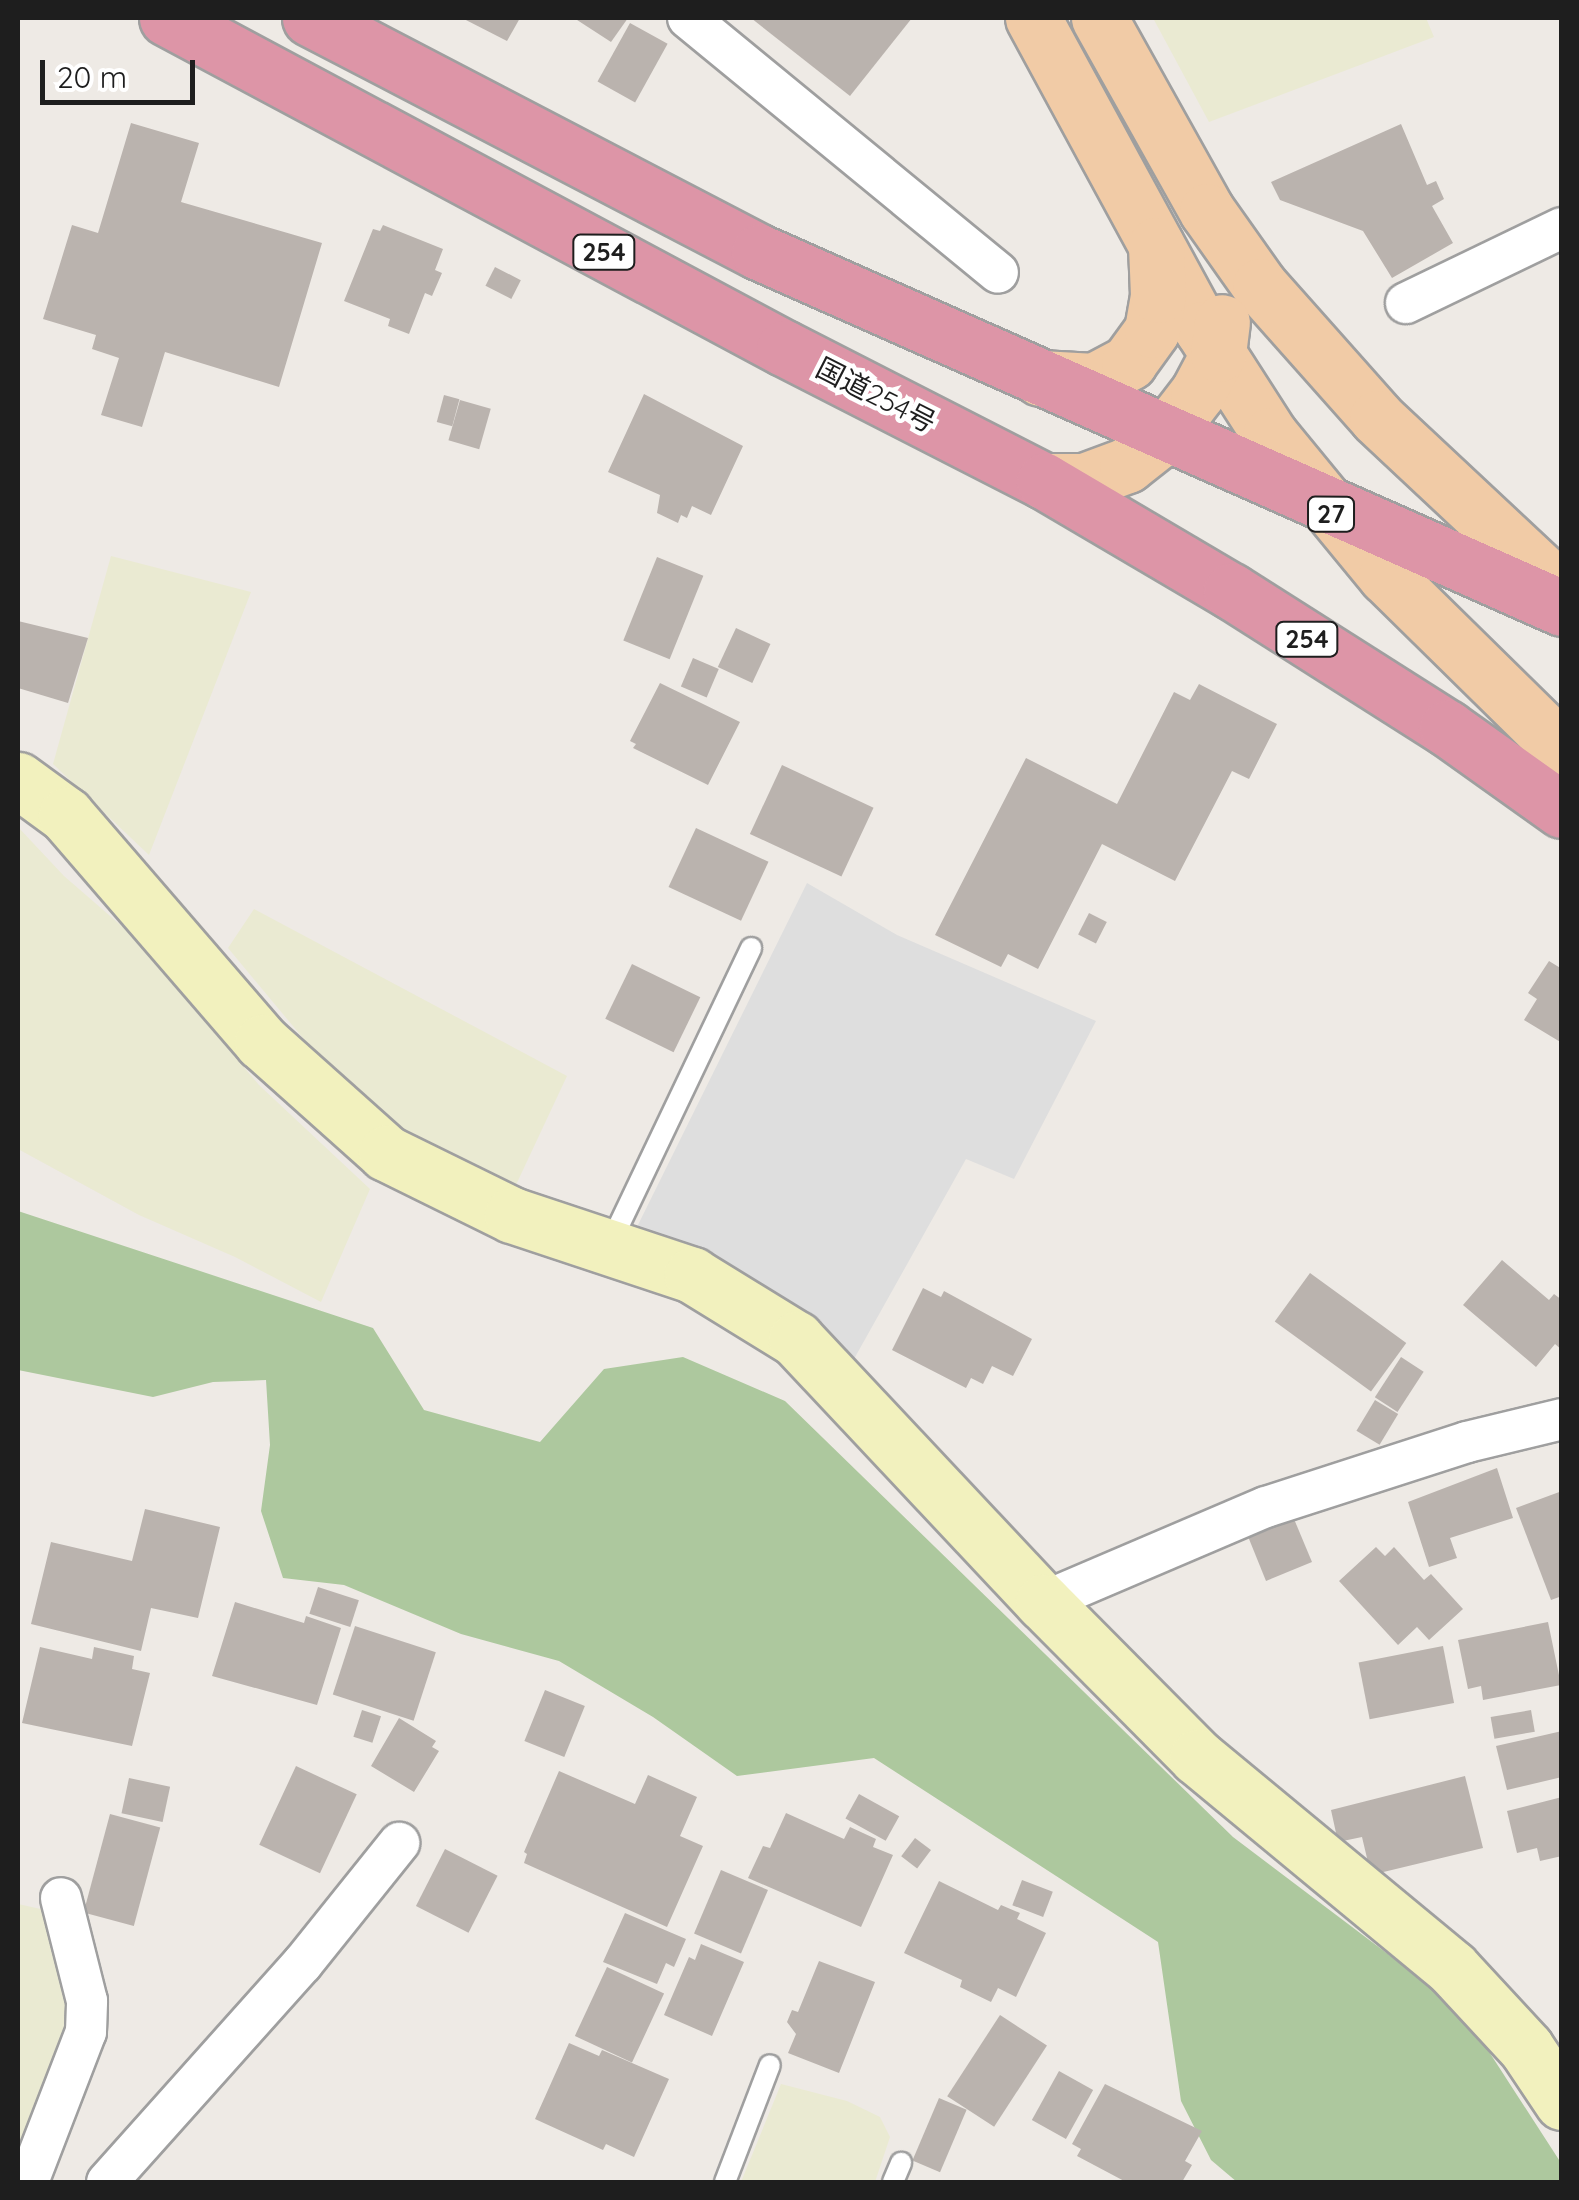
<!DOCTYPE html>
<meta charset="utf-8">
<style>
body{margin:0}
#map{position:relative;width:1579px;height:2200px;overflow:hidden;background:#eeeae5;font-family:Quicksand,"Noto Sans JP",sans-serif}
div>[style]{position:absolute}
.farmland>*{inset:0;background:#eaead2}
.forest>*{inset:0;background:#adc89e}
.parking>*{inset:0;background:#dedede}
.building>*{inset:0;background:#bab3ae;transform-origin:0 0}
.roads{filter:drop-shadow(2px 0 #9f9f9f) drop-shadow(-2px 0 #9f9f9f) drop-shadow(0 2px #9f9f9f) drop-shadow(0 -2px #9f9f9f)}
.lane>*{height:20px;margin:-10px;padding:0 10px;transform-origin:10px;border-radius:10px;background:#fff}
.street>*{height:40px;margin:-20px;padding:0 20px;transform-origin:20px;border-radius:20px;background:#fff}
.secondary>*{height:55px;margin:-27.5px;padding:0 27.5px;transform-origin:27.5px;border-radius:27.5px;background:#f2f1be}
.primary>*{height:55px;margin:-27.5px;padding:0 27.5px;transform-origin:27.5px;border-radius:27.5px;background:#f1cba6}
.highway>*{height:55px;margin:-27.5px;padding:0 27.5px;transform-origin:27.5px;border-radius:27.5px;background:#dd95a7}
span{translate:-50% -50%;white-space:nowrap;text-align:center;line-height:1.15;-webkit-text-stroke:9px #fff;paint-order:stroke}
.shield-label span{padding:2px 8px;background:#fff;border:2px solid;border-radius:8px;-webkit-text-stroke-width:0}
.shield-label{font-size:25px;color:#1e1e1e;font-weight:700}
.street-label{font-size:28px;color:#1e1e1e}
.frame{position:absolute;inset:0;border:20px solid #1e1e1e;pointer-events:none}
.scale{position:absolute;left:40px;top:60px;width:155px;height:45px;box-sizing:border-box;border:5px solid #1e1e1e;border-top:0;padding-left:12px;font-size:30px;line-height:35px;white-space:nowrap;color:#1e1e1e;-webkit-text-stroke:8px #fff;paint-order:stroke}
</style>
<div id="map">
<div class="farmland">
<i style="clip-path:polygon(1153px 18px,1426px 18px,1434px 37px,1209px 122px)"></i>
<i style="clip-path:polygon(111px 556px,251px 592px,149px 855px,53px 764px)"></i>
<i style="clip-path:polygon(18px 827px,64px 876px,132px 935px,259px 1085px,370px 1189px,321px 1302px,235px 1257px,139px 1215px,18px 1149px)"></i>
<i style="clip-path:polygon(254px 909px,567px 1076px,515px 1187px,442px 1158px,383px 1119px,327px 1067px,228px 948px)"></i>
<i style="clip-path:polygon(18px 1904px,45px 1910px,80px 2001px,18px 2172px)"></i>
<i style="clip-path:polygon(781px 2084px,847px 2101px,880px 2117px,890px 2137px,875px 2182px,741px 2182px)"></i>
</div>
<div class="forest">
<i style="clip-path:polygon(18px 1211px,373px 1328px,424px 1410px,540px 1442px,604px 1369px,683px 1357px,785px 1401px,1233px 1837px,1462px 2010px,1561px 2163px,1561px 2182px,1237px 2182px,1211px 2160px,1181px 2101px,1158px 1942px,874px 1758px,737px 1776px,653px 1717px,559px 1661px,461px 1634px,344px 1585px,283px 1578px,261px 1511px,270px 1445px,266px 1380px,213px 1382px,153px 1397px,18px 1370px)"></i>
</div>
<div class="parking">
<i style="clip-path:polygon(807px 883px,897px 935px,1096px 1021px,1014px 1179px,966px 1159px,854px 1359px,808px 1320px,636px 1229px)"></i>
</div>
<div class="building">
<i style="clip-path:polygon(462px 18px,520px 18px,507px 41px)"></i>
<i style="clip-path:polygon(574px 18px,628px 18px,611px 42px)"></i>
<i style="clip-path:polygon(751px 18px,912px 18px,850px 96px)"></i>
<i style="left:630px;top:23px;width:43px;height:67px;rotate:29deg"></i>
<i style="clip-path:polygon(131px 123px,199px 143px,181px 202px,322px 243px,279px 387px,165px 352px,142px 427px,101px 415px,119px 358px,92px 349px,96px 335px,43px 319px,72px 225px,98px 233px)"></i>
<i style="clip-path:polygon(1401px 124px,1427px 185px,1436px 181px,1444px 199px,1432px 206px,1453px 243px,1392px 278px,1363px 231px,1280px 200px,1271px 182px)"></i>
<i style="clip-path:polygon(383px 225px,443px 249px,435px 270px,442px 273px,432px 296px,425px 293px,409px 334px,388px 326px,390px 319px,344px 301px,373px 229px,380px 231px)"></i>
<i style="left:495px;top:267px;width:29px;height:21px;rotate:27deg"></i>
<i style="clip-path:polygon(644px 394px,743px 446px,711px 515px,692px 506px,687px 518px,681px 515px,678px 523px,657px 513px,660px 495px,608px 472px)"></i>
<i style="left:444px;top:395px;width:16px;height:28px;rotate:15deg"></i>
<i style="left:460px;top:400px;width:32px;height:42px;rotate:16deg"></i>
<i style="left:657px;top:557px;width:50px;height:90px;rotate:22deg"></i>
<i style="clip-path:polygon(18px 621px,88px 638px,68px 703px,18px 688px)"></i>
<i style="left:736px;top:628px;width:38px;height:43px;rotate:25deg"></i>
<i style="left:693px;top:658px;width:28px;height:31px;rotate:23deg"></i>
<i style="clip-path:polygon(660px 683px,740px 722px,708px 785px,633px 748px,636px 744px,630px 741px)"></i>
<i style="clip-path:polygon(1199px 684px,1277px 724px,1249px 779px,1232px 771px,1175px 881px,1102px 844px,1038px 969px,1008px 954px,1001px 967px,935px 935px,1026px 758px,1117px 804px,1174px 692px,1190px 700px)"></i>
<i style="left:782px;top:765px;width:101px;height:76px;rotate:25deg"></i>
<i style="left:696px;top:828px;width:80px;height:65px;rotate:25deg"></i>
<i style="left:1089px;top:913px;width:20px;height:24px;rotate:27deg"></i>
<i style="clip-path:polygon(1549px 961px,1562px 969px,1562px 1043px,1524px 1020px,1537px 999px,1528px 993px)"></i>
<i style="left:632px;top:964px;width:76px;height:61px;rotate:26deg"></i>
<i style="clip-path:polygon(1502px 1260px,1549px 1300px,1554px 1294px,1562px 1300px,1562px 1350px,1555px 1344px,1536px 1367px,1463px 1305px)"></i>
<i style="left:1310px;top:1273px;width:119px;height:60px;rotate:36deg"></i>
<i style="clip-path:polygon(923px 1288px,941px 1297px,944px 1291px,1032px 1339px,1013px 1376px,992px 1366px,983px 1384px,971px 1378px,966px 1388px,892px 1350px)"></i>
<i style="left:1401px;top:1357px;width:27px;height:48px;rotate:33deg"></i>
<i style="left:1375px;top:1400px;width:27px;height:36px;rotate:31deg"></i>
<i style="clip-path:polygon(1497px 1468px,1513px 1518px,1450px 1538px,1457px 1558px,1429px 1567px,1408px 1502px)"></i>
<i style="clip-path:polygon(1562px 1491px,1562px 1596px,1551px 1600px,1516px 1508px)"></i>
<i style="clip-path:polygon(145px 1509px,220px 1527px,198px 1618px,151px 1608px,141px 1651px,31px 1624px,51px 1542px,132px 1561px)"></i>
<i style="clip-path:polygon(1294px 1519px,1312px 1562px,1266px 1581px,1245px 1529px)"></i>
<i style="clip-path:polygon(1376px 1547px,1385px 1556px,1394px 1547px,1424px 1580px,1431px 1574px,1463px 1609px,1429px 1640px,1417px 1627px,1398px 1645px,1339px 1581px)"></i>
<i style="left:318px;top:1587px;width:43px;height:28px;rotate:18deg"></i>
<i style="clip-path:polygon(235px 1602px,304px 1623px,306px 1616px,341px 1628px,317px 1705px,212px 1676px)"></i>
<i style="clip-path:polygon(1548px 1622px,1561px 1685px,1483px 1700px,1481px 1686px,1468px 1689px,1458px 1640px)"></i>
<i style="left:355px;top:1626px;width:85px;height:72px;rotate:18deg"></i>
<i style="left:1443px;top:1646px;width:58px;height:86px;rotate:79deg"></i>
<i style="clip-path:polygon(40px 1647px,92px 1659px,94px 1647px,134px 1656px,132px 1669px,150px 1673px,132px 1746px,22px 1723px)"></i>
<i style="left:545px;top:1690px;width:43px;height:55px;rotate:22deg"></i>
<i style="left:362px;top:1710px;width:20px;height:28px;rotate:18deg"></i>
<i style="left:1531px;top:1710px;width:22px;height:41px;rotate:80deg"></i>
<i style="clip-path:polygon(399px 1718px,436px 1741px,432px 1747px,439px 1751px,414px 1792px,371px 1766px)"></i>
<i style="clip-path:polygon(1562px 1731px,1562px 1777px,1507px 1790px,1496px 1746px)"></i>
<i style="left:296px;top:1766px;width:67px;height:87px;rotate:25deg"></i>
<i style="clip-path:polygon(559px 1771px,635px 1804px,648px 1775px,697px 1797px,680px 1836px,703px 1846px,667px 1927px,524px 1863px,527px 1854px,524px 1852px)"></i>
<i style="clip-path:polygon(1465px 1776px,1483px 1848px,1371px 1875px,1362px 1837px,1338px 1842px,1331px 1810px)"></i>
<i style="left:129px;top:1778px;width:42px;height:36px;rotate:12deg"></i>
<i style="left:859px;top:1794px;width:46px;height:28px;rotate:29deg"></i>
<i style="clip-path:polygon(1562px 1797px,1562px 1856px,1540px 1861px,1537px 1848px,1517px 1853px,1507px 1811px)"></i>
<i style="clip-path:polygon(786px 1813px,844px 1839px,850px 1827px,876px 1839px,873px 1847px,893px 1855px,861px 1927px,748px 1878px,763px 1846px,770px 1848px)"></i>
<i style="left:110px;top:1814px;width:52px;height:102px;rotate:15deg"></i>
<i style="left:915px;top:1838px;width:20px;height:23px;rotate:37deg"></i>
<i style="left:445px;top:1849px;width:59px;height:64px;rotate:27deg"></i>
<i style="left:721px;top:1870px;width:51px;height:69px;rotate:23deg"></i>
<i style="left:1022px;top:1880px;width:33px;height:27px;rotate:21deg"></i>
<i style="clip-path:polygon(939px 1881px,998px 1910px,1001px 1905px,1020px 1913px,1017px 1919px,1046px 1933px,1016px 1997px,998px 1988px,991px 2002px,960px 1987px,962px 1980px,904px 1953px)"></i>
<i style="clip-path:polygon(625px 1913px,686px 1939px,674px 1967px,666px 1963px,657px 1984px,603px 1962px)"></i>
<i style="clip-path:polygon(701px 1944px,744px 1962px,712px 2036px,664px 2015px,689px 1957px,695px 1960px)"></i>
<i style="clip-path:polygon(819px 1961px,875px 1982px,839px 2073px,788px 2053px,796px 2034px,787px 2022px,792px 2010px,798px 2012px)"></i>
<i style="left:607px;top:1967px;width:63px;height:76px;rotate:25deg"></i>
<i style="left:1000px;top:2015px;width:56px;height:97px;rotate:33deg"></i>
<i style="clip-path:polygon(569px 2043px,599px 2056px,602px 2050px,669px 2079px,634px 2157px,606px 2144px,603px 2150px,535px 2119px)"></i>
<i style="left:1059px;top:2071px;width:39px;height:56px;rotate:29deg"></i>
<i style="clip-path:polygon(1105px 2084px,1202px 2131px,1185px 2161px,1192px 2165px,1182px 2182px,1126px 2182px,1077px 2156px,1081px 2149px,1072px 2144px)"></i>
<i style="left:939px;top:2098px;width:30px;height:68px;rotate:23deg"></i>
</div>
<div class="roads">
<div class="lane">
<i style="left:610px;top:1244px;width:328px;rotate:-64.5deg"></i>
<i style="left:725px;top:2182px;width:125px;rotate:-69deg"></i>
<i style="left:893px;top:2182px;width:21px;rotate:-67deg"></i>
</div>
<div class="street">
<i style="left:688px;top:18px;width:401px;rotate:39.4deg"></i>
<i style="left:1406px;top:303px;width:173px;rotate:-25.7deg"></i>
<i style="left:1043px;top:1602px;width:242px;rotate:-23.1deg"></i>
<i style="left:1266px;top:1507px;width:211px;rotate:-17.9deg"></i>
<i style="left:1467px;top:1442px;width:98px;rotate:-13.6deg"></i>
<i style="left:28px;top:2182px;width:161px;rotate:-68.9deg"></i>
<i style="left:86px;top:2032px;width:31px;rotate:-88deg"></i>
<i style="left:87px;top:2001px;width:106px;rotate:-104.2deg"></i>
<i style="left:107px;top:2182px;width:294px;rotate:-48.2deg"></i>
<i style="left:303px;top:1963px;width:154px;rotate:-51.3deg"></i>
</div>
<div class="secondary">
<i style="left:18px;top:780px;width:59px;rotate:36.1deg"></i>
<i style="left:66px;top:815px;width:300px;rotate:49.2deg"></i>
<i style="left:262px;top:1042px;width:166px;rotate:41.8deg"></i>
<i style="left:386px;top:1153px;width:140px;rotate:26.2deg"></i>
<i style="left:512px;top:1215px;width:190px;rotate:18.4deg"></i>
<i style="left:692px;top:1275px;width:122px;rotate:31.6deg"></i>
<i style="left:796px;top:1339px;width:361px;rotate:46.8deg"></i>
<i style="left:1043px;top:1602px;width:218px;rotate:45.2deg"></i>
<i style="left:1197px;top:1757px;width:331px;rotate:39.6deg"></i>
<i style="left:1452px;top:1968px;width:109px;rotate:47.2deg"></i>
<i style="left:1526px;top:2048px;width:65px;rotate:56.3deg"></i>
</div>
<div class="primary">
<i style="left:1033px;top:18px;width:354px;rotate:61.5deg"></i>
<i style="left:1202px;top:329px;width:126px;rotate:57.3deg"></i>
<i style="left:1270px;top:435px;width:183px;rotate:50.6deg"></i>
<i style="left:1386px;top:576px;width:247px;rotate:44.5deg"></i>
<i style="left:1099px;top:18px;width:221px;rotate:60.8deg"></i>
<i style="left:1207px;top:211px;width:92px;rotate:54.8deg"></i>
<i style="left:1260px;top:286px;width:176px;rotate:48.4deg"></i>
<i style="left:1377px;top:418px;width:253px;rotate:43.1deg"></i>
<i style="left:1040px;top:378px;width:54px;rotate:3.2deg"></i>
<i style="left:1094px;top:381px;width:40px;rotate:-28deg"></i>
<i style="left:1129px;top:362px;width:39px;rotate:-54deg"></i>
<i style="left:1152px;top:330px;width:36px;rotate:-80deg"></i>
<i style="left:1158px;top:295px;width:50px;rotate:-92.3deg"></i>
<i style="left:1044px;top:481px;width:40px"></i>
<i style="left:1084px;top:481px;width:46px;rotate:-20.4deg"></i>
<i style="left:1127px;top:465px;width:48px;rotate:-38.3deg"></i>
<i style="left:1165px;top:435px;width:54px;rotate:-52.5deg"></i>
<i style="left:1198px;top:392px;width:43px;rotate:-62.2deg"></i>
<i style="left:1218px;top:354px;width:32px;rotate:-83deg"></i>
</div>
<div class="highway">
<i style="left:167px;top:18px;width:700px;rotate:28.14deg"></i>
<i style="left:784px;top:348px;width:292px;rotate:27.1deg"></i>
<i style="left:1044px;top:481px;width:217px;rotate:30.5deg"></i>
<i style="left:1231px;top:591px;width:256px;rotate:32.4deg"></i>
<i style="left:1447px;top:728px;width:141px;rotate:35.5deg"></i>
<i style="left:310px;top:18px;width:506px;rotate:27.53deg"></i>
<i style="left:759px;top:252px;width:878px;rotate:23.91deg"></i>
</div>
</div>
<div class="shield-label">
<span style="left:604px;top:252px">254</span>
<span style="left:1331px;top:514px">27</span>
<span style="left:1307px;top:639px">254</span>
</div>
<div class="street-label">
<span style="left:876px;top:395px;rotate:27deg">国道254号</span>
</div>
<div class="frame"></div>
<div class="scale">20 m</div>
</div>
